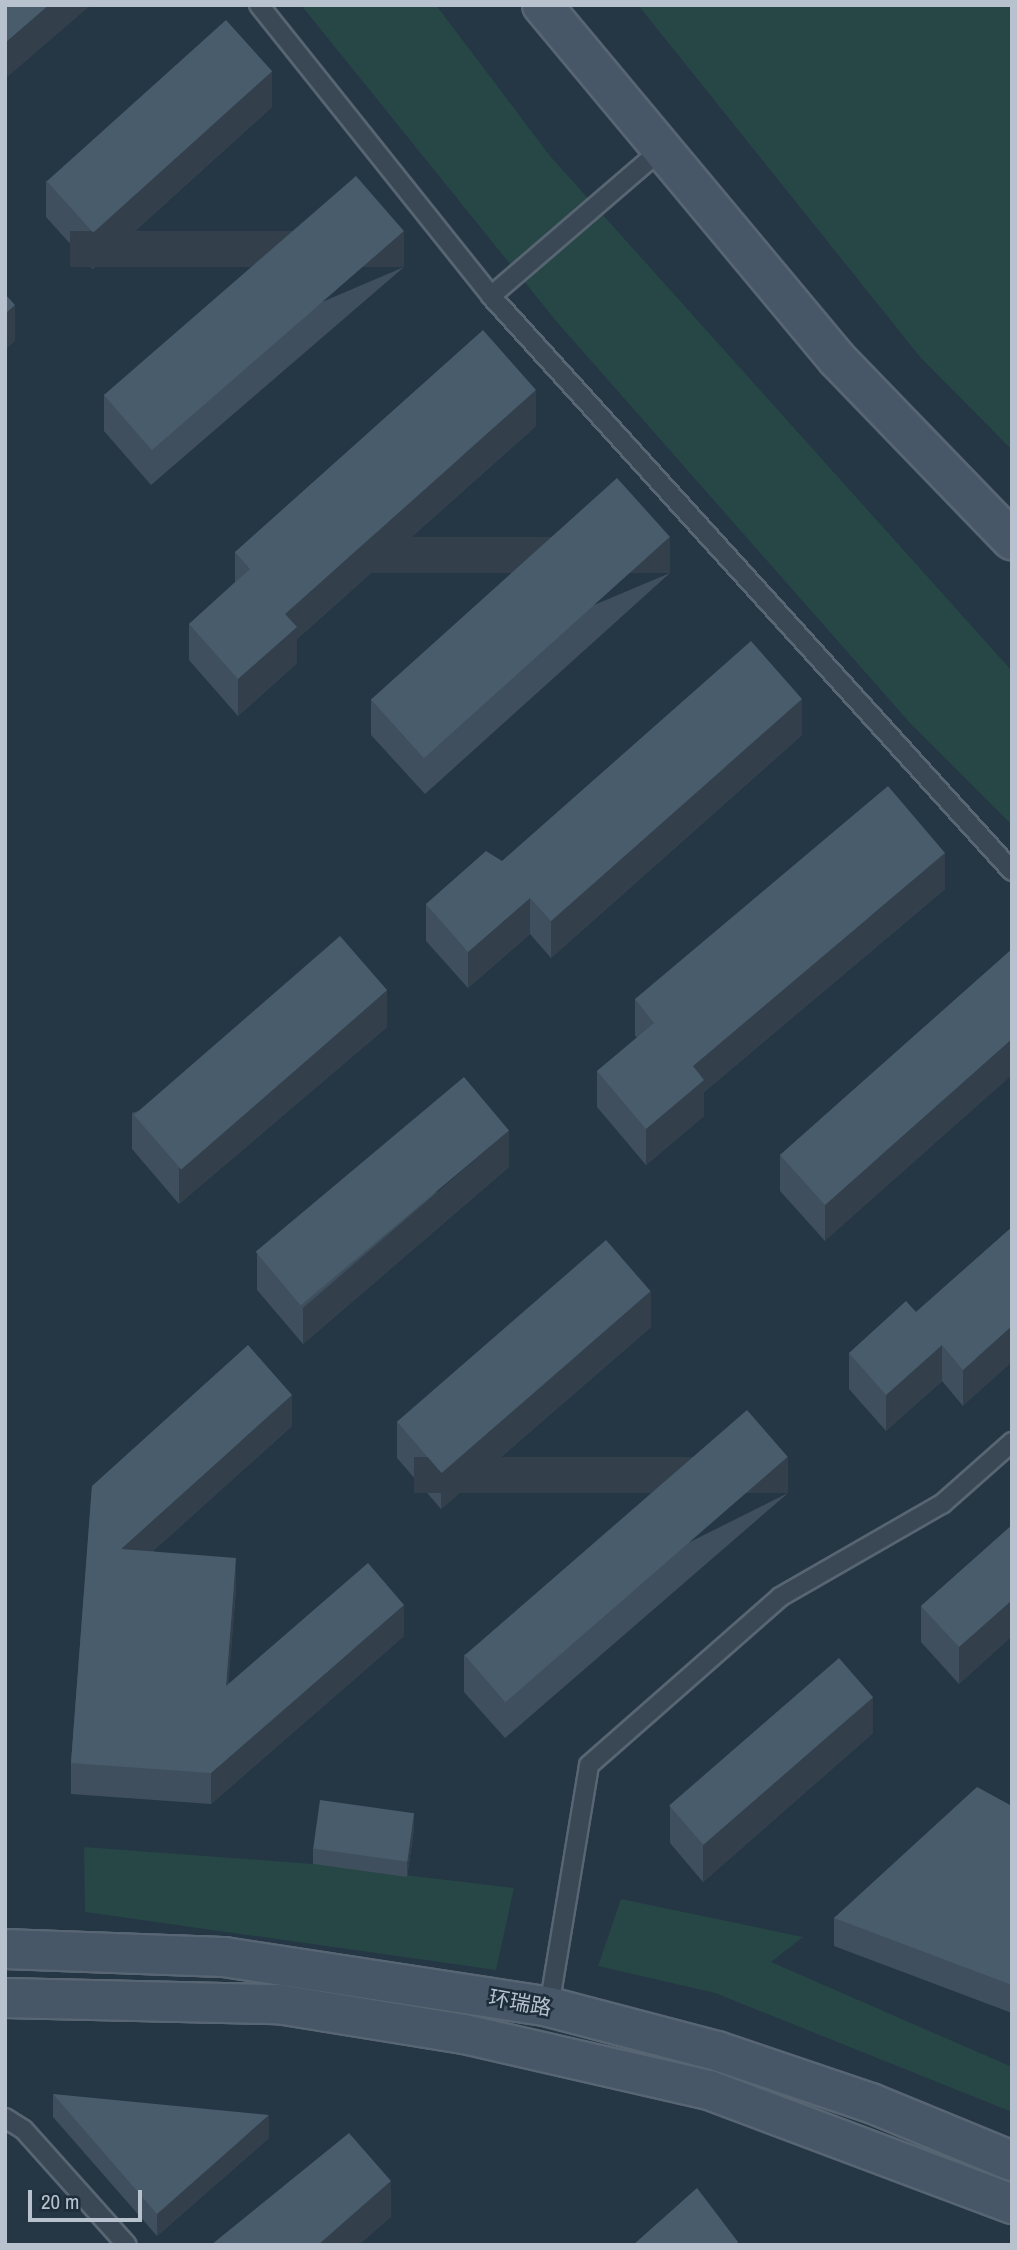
<!DOCTYPE html>
<meta charset="utf-8">
<style>
body{margin:0}
#map{position:relative;width:1017px;height:2250px;overflow:hidden;background:#253645;font-family:"Archivo Narrow","Noto Sans SC",sans-serif}
div>[style]{position:absolute}
.green>*{inset:0;background:#274646}
.roads{filter:drop-shadow(2px 0 #586572) drop-shadow(-2px 0 #586572) drop-shadow(0 2px #586572) drop-shadow(0 -2px #586572)}
.lane>*{height:18px;margin:-9px;padding:0 9px;transform-origin:9px;border-radius:9px;background:#3a4855}
.secondary>*{height:38px;margin:-19px;padding:0 19px;transform-origin:19px;border-radius:19px;background:#475768}
.wall>*{inset:0;background:#3f4f5d}
.shaded-wall>*{inset:0;background:#33404c;transform-origin:0 0}
.building>*{inset:0;background:#495c6c;transform-origin:0 0}
span{translate:-50% -50%;white-space:nowrap;text-align:center;line-height:1.15;-webkit-text-stroke:5px #1e2d3a;paint-order:stroke}
.street-label{font-size:21px;color:#b7c2ce}
.frame{position:absolute;inset:0;border:7px solid #b7c2ce;pointer-events:none}
.scale{position:absolute;left:28px;top:2190px;width:114px;height:32px;box-sizing:border-box;border:4px solid #b7c2ce;border-top:0;padding-left:9px;font-size:21px;line-height:24px;white-space:nowrap;color:#b7c2ce;-webkit-text-stroke:5px #1e2d3a;paint-order:stroke}
</style>
<div id="map">
<div class="green">
<i style="clip-path:polygon(301px 5px,436px 5px,550px 156px,1012px 671px,1012px 825px,910px 723px,556px 321px)"></i>
<i style="clip-path:polygon(638px 5px,1012px 5px,1012px 450px,920px 357px)"></i>
<i style="clip-path:polygon(84px 1847px,313px 1864px,514px 1888px,496px 1970px,85px 1912px)"></i>
<i style="clip-path:polygon(621px 1899px,803px 1937px,771px 1962px,1012px 2067px,1012px 2112px,715px 1993px,598px 1966px)"></i>
</div>
<div class="roads">
<div class="lane">
<i style="left:259px;top:5px;width:372px;rotate:51.4deg"></i>
<i style="left:491px;top:296px;width:776px;rotate:47.82deg"></i>
<i style="left:491px;top:296px;width:225px;rotate:-40.7deg"></i>
<i style="left:549px;top:2007px;width:245px;rotate:-80.6deg"></i>
<i style="left:589px;top:1765px;width:254px;rotate:-41.3deg"></i>
<i style="left:780px;top:1597px;width:187px;rotate:-29.9deg"></i>
<i style="left:942px;top:1504px;width:94px;rotate:-41.5deg"></i>
<i style="left:5px;top:2118px;width:22px;rotate:32deg"></i>
<i style="left:24px;top:2130px;width:154px;rotate:48.2deg"></i>
</div>
<div class="secondary">
<i style="left:542px;top:5px;width:461px;rotate:50.2deg"></i>
<i style="left:837px;top:359px;width:252px;rotate:46deg"></i>
<i style="left:5px;top:1949px;width:219px;rotate:2.1deg"></i>
<i style="left:224px;top:1957px;width:329px;rotate:8.7deg"></i>
<i style="left:549px;top:2007px;width:174px;rotate:14.7deg"></i>
<i style="left:717px;top:2051px;width:163px;rotate:18.7deg"></i>
<i style="left:871px;top:2103px;width:152px;rotate:22.4deg"></i>
<i style="left:5px;top:1998px;width:273px;rotate:1.3deg"></i>
<i style="left:278px;top:2004px;width:188px;rotate:9.2deg"></i>
<i style="left:464px;top:2034px;width:251px;rotate:12.9deg"></i>
<i style="left:709px;top:2090px;width:324px;rotate:20.6deg"></i>
</div>
</div>
<div class="wall">
<i style="clip-path:polygon(272px 107px,93px 269px,46px 217px,46px 181px)"></i>
<i style="clip-path:polygon(404px 267px,151px 485px,104px 431px,104px 395px)"></i>
<i style="clip-path:polygon(536px 426px,297px 639px,297px 663px,238px 716px,189px 660px,189px 624px,235px 582px,235px 552px)"></i>
<i style="clip-path:polygon(670px 573px,425px 794px,371px 735px,371px 699px)"></i>
<i style="clip-path:polygon(802px 735px,551px 958px,530px 934px,468px 988px,426px 941px,426px 904px,502px 861px)"></i>
<i style="clip-path:polygon(945px 889px,704px 1092px,704px 1116px,646px 1165px,597px 1107px,597px 1071px,637px 1038px,635px 1035px,635px 999px)"></i>
<i style="clip-path:polygon(1012px 949px,825px 1241px,780px 1191px,780px 1155px)"></i>
<i style="clip-path:polygon(387px 1027px,179px 1204px,132px 1149px,132px 1113px)"></i>
<i style="clip-path:polygon(509px 1167px,303px 1344px,257px 1290px,257px 1254px)"></i>
<i style="clip-path:polygon(1012px 1227px,963px 1406px,942px 1381px,886px 1431px,849px 1389px,849px 1353px,916px 1312px)"></i>
<i style="clip-path:polygon(651px 1327px,441px 1509px,397px 1458px,397px 1422px)"></i>
<i style="clip-path:polygon(292px 1426px,153px 1551px,236px 1589px,228px 1684px,404px 1636px,211px 1804px,71px 1794px,71px 1763px,92px 1486px)"></i>
<i style="clip-path:polygon(788px 1493px,505px 1738px,464px 1692px,464px 1655px)"></i>
<i style="clip-path:polygon(1012px 1525px,1012px 1636px,959px 1684px,921px 1642px,921px 1606px)"></i>
<i style="clip-path:polygon(873px 1733px,703px 1882px,670px 1843px,670px 1807px)"></i>
<i style="clip-path:polygon(1012px 1806px,1012px 2013px,834px 1946px,834px 1918px)"></i>
<i style="clip-path:polygon(414px 1829px,407px 1877px,313px 1864px,313px 1848px)"></i>
<i style="clip-path:polygon(53px 2094px,269px 2138px,157px 2236px,53px 2117px)"></i>
</div>
<div class="shaded-wall">
<i style="clip-path:polygon(49px 5px,91px 5px,5px 79px,5px 43px)"></i>
<i style="clip-path:polygon(272px 71px,272px 107px,93px 269px,93px 233px)"></i>
<i style="left:404px;top:231px;width:36px;height:334px;rotate:90deg"></i>
<i style="clip-path:polygon(15px 305px,15px 341px,5px 350px,5px 314px)"></i>
<i style="clip-path:polygon(536px 390px,536px 426px,297px 639px,297px 663px,238px 716px,238px 679px,285px 614px)"></i>
<i style="left:670px;top:537px;width:36px;height:330px;rotate:90deg"></i>
<i style="clip-path:polygon(802px 699px,802px 735px,551px 958px,551px 921px)"></i>
<i style="clip-path:polygon(945px 853px,945px 889px,704px 1092px,704px 1116px,646px 1165px,646px 1129px,693px 1066px)"></i>
<i style="clip-path:polygon(530px 898px,530px 934px,468px 988px,468px 952px)"></i>
<i style="clip-path:polygon(387px 991px,387px 1027px,179px 1204px,179px 1168px)"></i>
<i style="clip-path:polygon(1012px 1039px,1012px 1075px,825px 1241px,825px 1205px)"></i>
<i style="clip-path:polygon(509px 1130px,509px 1167px,303px 1344px,303px 1308px)"></i>
<i style="clip-path:polygon(651px 1291px,651px 1327px,441px 1509px,441px 1473px)"></i>
<i style="clip-path:polygon(1012px 1326px,1012px 1362px,963px 1406px,963px 1370px)"></i>
<i style="clip-path:polygon(942px 1345px,942px 1381px,886px 1431px,886px 1395px)"></i>
<i style="clip-path:polygon(292px 1395px,292px 1426px,121px 1580px,121px 1549px)"></i>
<i style="left:788px;top:1457px;width:36px;height:374px;rotate:90deg"></i>
<i style="clip-path:polygon(236px 1558px,236px 1589px,226px 1717px,226px 1686px)"></i>
<i style="clip-path:polygon(1012px 1600px,1012px 1636px,959px 1684px,959px 1647px)"></i>
<i style="clip-path:polygon(404px 1605px,404px 1636px,211px 1804px,211px 1773px)"></i>
<i style="clip-path:polygon(873px 1697px,873px 1733px,703px 1882px,703px 1845px)"></i>
<i style="clip-path:polygon(414px 1813px,414px 1829px,407px 1877px,407px 1861px)"></i>
<i style="clip-path:polygon(269px 2115px,269px 2138px,157px 2236px,157px 2214px)"></i>
<i style="clip-path:polygon(391px 2181px,391px 2217px,359px 2245px,318px 2245px)"></i>
</div>
<div class="building">
<i style="clip-path:polygon(5px 5px,49px 5px,5px 43px)"></i>
<i style="left:226px;top:20px;width:69px;height:241px;rotate:48deg"></i>
<i style="left:356px;top:176px;width:73px;height:334px;rotate:49deg"></i>
<i style="clip-path:polygon(5px 294px,15px 305px,5px 314px)"></i>
<i style="clip-path:polygon(483px 330px,536px 390px,285px 614px,297px 627px,238px 679px,189px 624px,250px 569px,235px 552px)"></i>
<i style="left:617px;top:478px;width:79px;height:331px;rotate:48deg"></i>
<i style="clip-path:polygon(751px 641px,802px 699px,551px 921px,530px 898px,468px 952px,426px 904px,486px 851px,502px 861px)"></i>
<i style="clip-path:polygon(888px 786px,945px 853px,693px 1066px,704px 1080px,646px 1129px,597px 1071px,654px 1023px,635px 999px)"></i>
<i style="left:340px;top:936px;width:72px;height:273px;rotate:49deg"></i>
<i style="clip-path:polygon(1012px 949px,1012px 1039px,825px 1205px,780px 1155px)"></i>
<i style="left:464px;top:1077px;width:70px;height:272px;rotate:50deg"></i>
<i style="clip-path:polygon(1012px 1227px,1012px 1326px,963px 1370px,942px 1345px,886px 1395px,849px 1353px,906px 1301px,916px 1312px)"></i>
<i style="left:606px;top:1240px;width:68px;height:277px;rotate:49deg"></i>
<i style="clip-path:polygon(248px 1345px,292px 1395px,121px 1549px,236px 1558px,226px 1686px,368px 1563px,404px 1605px,211px 1773px,71px 1763px,92px 1486px)"></i>
<i style="left:747px;top:1410px;width:62px;height:374px;rotate:49deg"></i>
<i style="clip-path:polygon(1012px 1525px,1012px 1600px,959px 1647px,921px 1606px)"></i>
<i style="left:839px;top:1658px;width:52px;height:225px;rotate:49deg"></i>
<i style="clip-path:polygon(977px 1787px,1012px 1806px,1012px 1985px,834px 1918px)"></i>
<i style="left:320px;top:1800px;width:95px;height:49px;rotate:8deg"></i>
<i style="clip-path:polygon(53px 2094px,269px 2115px,157px 2214px)"></i>
<i style="clip-path:polygon(349px 2133px,391px 2181px,318px 2245px,211px 2245px)"></i>
<i style="clip-path:polygon(697px 2188px,738px 2242px,736px 2245px,633px 2245px)"></i>
</div>
<div class="street-label">
<span style="left:520px;top:2003px;rotate:10deg">环瑞路</span>
</div>
<div class="frame"></div>
<div class="scale">20 m</div>
</div>
